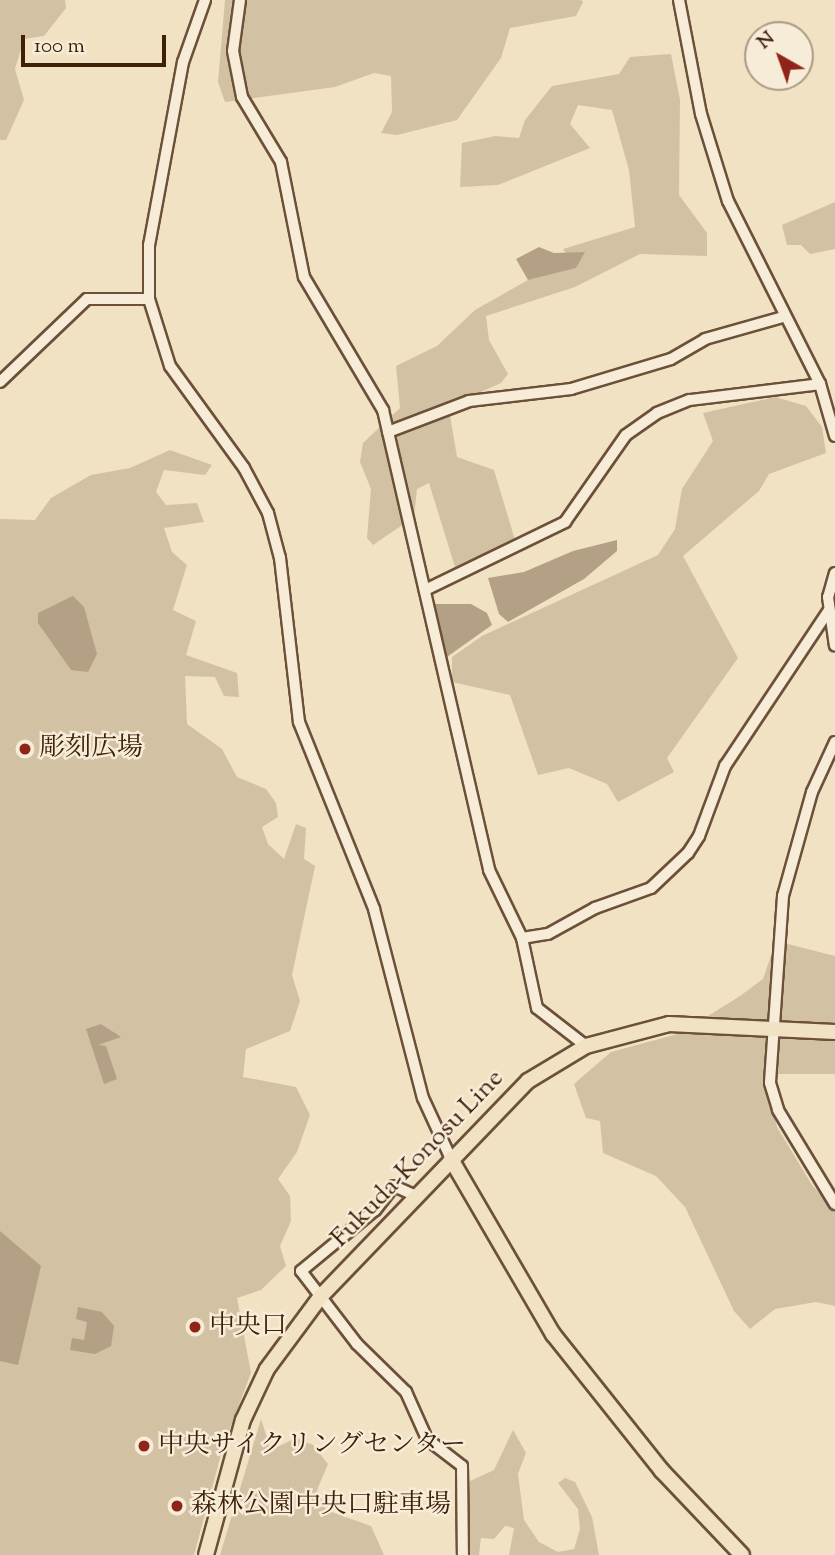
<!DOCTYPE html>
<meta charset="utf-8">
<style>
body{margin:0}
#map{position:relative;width:835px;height:1555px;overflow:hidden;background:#f1e2c3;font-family:"Sorts Mill Goudy","Noto Serif JP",serif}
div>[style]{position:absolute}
.green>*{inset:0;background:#d3c1a4}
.water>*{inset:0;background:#b4a084}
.roads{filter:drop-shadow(2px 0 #6c5039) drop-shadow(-2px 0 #6c5039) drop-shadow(0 2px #6c5039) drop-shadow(0 -2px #6c5039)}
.minor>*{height:10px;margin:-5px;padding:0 5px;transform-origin:5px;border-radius:5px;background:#f6ecd8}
.major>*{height:14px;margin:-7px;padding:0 7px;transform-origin:7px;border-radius:7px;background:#f1e2c3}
.dots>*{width:19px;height:19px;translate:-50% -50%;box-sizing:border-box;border:4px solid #f6ecd8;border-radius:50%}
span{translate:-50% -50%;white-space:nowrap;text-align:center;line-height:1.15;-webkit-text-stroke:5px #f6ecd8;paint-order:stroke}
.poi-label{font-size:26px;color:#3f200b}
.left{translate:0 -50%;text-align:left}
.street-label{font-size:26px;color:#3f200b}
.north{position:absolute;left:744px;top:21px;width:70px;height:70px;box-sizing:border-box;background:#f6ecd8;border:2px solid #ad9a86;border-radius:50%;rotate:320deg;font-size:19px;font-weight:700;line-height:28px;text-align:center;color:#3f200b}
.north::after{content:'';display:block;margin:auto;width:24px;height:32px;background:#8f2418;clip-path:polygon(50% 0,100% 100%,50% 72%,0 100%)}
.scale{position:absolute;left:21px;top:35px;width:145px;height:32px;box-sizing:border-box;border:4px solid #3f200b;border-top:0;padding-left:9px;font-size:21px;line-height:24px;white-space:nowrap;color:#3f200b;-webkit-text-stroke:5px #f6ecd8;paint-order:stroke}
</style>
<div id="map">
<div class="green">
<i style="clip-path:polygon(0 0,65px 0,66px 8px,44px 36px,24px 39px,15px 69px,24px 100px,6px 140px,0 140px)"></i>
<i style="clip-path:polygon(225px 0,581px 0,583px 2px,576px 16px,510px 28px,501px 58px,457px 120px,397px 135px,381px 133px,392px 112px,391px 76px,374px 73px,335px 87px,225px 102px,218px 82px)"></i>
<i style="clip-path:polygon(671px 54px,680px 100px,679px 195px,707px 233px,707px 256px,640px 254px,575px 287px,486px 316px,489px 340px,508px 374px,501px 383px,465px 399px,450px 415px,457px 457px,494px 470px,515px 540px,455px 567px,429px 483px,417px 489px,414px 517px,373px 545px,367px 538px,371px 489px,360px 462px,363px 443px,400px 408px,396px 366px,437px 346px,475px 310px,528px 280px,575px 268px,563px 249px,635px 227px,629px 170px,612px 110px,578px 105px,570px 124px,590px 148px,498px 185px,460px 187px,462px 143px,495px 136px,519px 138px,525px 120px,552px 86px,619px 74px,630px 57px)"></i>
<i style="clip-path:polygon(835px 202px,835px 249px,810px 254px,801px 245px,787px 245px,782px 225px)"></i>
<i style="clip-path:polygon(775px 397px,806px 406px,822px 427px,826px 453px,769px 474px,759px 491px,683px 556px,738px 658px,667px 758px,674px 772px,618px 802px,607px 784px,569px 768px,538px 775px,510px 695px,452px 682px,452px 657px,482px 636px,658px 555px,675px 529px,682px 489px,713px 441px,703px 413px)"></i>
<i style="clip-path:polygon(170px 450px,212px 465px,205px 475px,164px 470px,156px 492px,166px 505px,197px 503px,204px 522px,164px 528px,172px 552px,187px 565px,173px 610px,196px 621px,186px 655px,237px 673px,239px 697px,224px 696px,215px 677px,185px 676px,187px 724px,222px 749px,237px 777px,266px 789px,276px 803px,278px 817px,262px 827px,268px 844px,284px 859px,296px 824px,306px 828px,304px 859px,315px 866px,292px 975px,300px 1001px,290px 1031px,246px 1049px,243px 1077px,296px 1087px,310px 1115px,297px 1152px,278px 1179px,290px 1196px,291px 1221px,280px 1246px,286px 1266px,261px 1290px,237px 1298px,251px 1373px,223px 1447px,194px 1555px,0 1555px,0 519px,35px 520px,51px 498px,91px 475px,130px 468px)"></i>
<i style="clip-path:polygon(776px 941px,835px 956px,835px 1074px,765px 1074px,777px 1127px,812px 1185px,835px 1210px,835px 1306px,816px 1302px,775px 1309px,750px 1329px,734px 1311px,685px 1207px,656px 1176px,603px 1153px,600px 1121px,586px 1118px,574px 1084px,611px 1052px,681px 1033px,740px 996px,763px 979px)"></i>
<i style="clip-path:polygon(261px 1419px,271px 1450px,296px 1438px,313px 1445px,328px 1464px,317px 1490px,326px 1510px,371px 1526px,384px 1555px,220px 1555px)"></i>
<i style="clip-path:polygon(513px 1430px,526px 1453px,518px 1474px,524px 1520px,539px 1542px,558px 1552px,574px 1549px,580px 1529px,578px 1509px,558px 1483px,565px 1478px,575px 1482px,592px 1517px,599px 1555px,509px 1555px,514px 1528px,505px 1526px,494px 1539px,481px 1538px,479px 1555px,465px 1555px,470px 1481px,494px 1470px)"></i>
</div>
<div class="water">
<i style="clip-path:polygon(539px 247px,554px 253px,585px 252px,576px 268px,528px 280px,516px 259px)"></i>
<i style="clip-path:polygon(617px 540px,617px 551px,584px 579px,508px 622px,499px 614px,488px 578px,524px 572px,573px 551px)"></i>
<i style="clip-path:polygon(73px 596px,84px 607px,97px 654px,88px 672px,71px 670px,38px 623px,38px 613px)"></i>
<i style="clip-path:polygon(435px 604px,471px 604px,487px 613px,492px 625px,444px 659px)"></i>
<i style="clip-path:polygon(101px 1024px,121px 1037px,98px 1045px,106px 1046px,117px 1079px,104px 1084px,86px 1029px)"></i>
<i style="clip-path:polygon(0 1231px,41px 1266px,18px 1365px,0 1361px)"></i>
<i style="clip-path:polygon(78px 1307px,102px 1312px,114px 1326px,111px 1346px,95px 1354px,70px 1350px,72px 1338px,84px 1340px,87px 1322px,76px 1319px)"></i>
</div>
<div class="roads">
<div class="minor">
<i style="left:205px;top:0;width:66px;rotate:109.5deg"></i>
<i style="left:183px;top:62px;width:186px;rotate:100.5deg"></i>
<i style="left:149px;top:245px;width:54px;rotate:90deg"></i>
<i style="left:149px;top:299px;width:70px;rotate:72.6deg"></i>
<i style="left:170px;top:366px;width:126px;rotate:54deg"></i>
<i style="left:244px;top:468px;width:51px;rotate:61.9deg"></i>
<i style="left:268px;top:513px;width:47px;rotate:75.1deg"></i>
<i style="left:280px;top:558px;width:165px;rotate:83.4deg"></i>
<i style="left:299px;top:722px;width:201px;rotate:68.1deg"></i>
<i style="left:374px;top:909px;width:195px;rotate:75.5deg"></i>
<i style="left:423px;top:1098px;width:67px;rotate:65.3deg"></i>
<i style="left:240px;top:0;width:51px;rotate:97.8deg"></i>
<i style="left:233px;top:51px;width:47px;rotate:78.9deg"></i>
<i style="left:242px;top:97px;width:76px;rotate:59deg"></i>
<i style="left:281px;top:162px;width:117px;rotate:78.7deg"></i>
<i style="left:304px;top:277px;width:155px;rotate:59.3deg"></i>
<i style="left:383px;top:410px;width:472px;rotate:77deg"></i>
<i style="left:489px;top:870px;width:76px;rotate:64.1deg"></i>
<i style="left:522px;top:938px;width:72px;rotate:77.9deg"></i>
<i style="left:537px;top:1008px;width:62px;rotate:37.8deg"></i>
<i style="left:679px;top:0;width:116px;rotate:79.1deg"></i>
<i style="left:701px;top:114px;width:91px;rotate:72.8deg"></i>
<i style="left:728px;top:201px;width:205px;rotate:63.3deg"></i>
<i style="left:820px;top:384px;width:54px;rotate:73.9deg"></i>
<i style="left:0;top:382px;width:120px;rotate:-43.7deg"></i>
<i style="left:87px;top:299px;width:62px"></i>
<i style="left:388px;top:432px;width:87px;rotate:-20.9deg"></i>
<i style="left:469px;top:401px;width:103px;rotate:-6.7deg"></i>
<i style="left:571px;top:389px;width:104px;rotate:-16.7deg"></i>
<i style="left:671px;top:359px;width:39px;rotate:-30deg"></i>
<i style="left:705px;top:339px;width:81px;rotate:-15.8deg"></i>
<i style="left:835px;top:573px;width:25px;rotate:106deg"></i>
<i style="left:828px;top:597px;width:49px;rotate:81.9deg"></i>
<i style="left:425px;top:590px;width:156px;rotate:-25.9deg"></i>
<i style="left:565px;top:522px;width:106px;rotate:-55deg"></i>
<i style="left:626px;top:435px;width:38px;rotate:-35deg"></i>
<i style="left:657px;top:413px;width:35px;rotate:-22deg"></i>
<i style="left:690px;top:400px;width:131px;rotate:-7deg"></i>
<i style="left:835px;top:742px;width:55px;rotate:114.7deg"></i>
<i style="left:812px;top:792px;width:108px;rotate:105.6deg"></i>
<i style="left:783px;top:896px;width:187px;rotate:94deg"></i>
<i style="left:770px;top:1083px;width:28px;rotate:73deg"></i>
<i style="left:778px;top:1110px;width:110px;rotate:58.8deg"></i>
<i style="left:522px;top:938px;width:26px;rotate:-9deg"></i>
<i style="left:548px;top:934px;width:54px;rotate:-29deg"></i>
<i style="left:595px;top:908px;width:59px;rotate:-19.7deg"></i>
<i style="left:651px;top:888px;width:51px;rotate:-43.4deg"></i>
<i style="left:688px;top:853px;width:20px;rotate:-57deg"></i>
<i style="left:699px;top:836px;width:75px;rotate:-69.6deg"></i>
<i style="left:725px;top:766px;width:187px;rotate:-56.3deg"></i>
<i style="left:414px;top:1195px;width:22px;rotate:-156deg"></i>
<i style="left:394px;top:1186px;width:31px;rotate:128deg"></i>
<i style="left:375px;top:1210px;width:96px;rotate:140.5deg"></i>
<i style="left:301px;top:1271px;width:92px;rotate:52.5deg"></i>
<i style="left:357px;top:1344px;width:69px;rotate:44.4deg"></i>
<i style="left:406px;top:1392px;width:51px;rotate:65.9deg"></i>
<i style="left:427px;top:1439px;width:44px;rotate:37.6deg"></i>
<i style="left:462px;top:1466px;width:89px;rotate:89.4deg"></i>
</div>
<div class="major">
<i style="left:451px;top:1159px;width:203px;rotate:59.8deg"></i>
<i style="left:553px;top:1334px;width:175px;rotate:51.5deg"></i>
<i style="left:662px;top:1471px;width:116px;rotate:46.4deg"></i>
<i style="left:206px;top:1555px;width:140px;rotate:-74.7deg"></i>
<i style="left:243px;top:1420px;width:56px;rotate:-64.8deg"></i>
<i style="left:267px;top:1369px;width:91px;rotate:-53.5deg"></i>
<i style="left:321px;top:1296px;width:298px;rotate:-46.1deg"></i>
<i style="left:528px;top:1081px;width:68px;rotate:-31.1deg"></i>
<i style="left:586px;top:1046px;width:86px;rotate:-14.8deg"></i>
<i style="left:669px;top:1024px;width:166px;rotate:2.8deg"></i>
</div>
</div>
<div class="dots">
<i style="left:25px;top:749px;background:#8f2418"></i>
<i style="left:195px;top:1327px;background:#8f2418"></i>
<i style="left:144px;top:1446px;background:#8f2418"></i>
<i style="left:177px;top:1506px;background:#8f2418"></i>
</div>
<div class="poi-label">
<span class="left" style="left:39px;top:749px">彫刻広場</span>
<span class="left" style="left:209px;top:1327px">中央口</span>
<span class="left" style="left:158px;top:1446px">中央サイクリングセンター</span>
<span class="left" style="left:191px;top:1506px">森林公園中央口駐車場</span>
</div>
<div class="street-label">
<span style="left:418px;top:1159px;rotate:-46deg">Fukuda-Konosu Line</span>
</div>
<div class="north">N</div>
<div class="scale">100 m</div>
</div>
